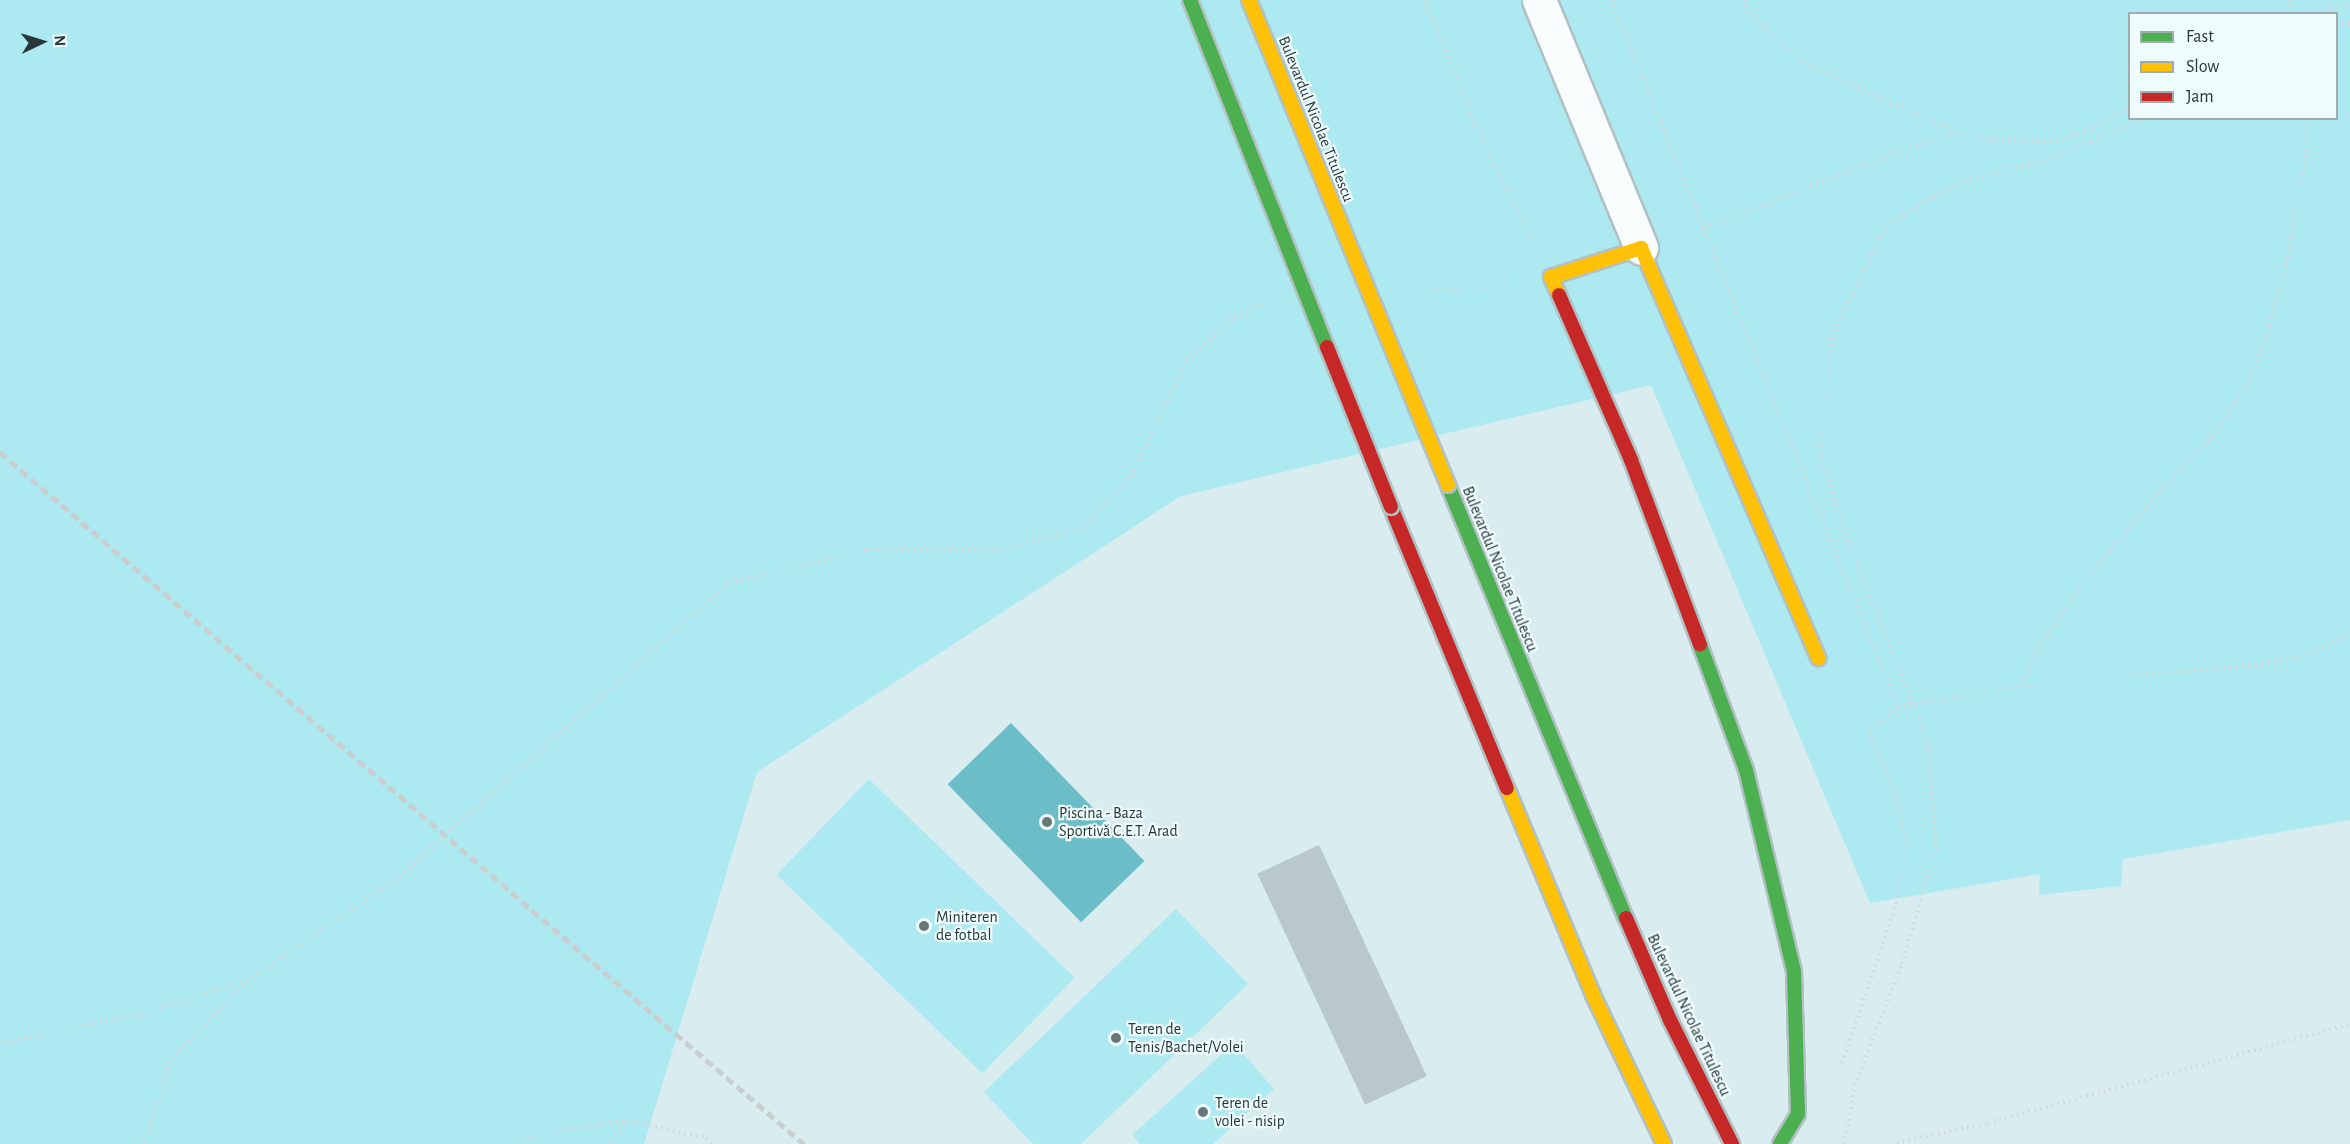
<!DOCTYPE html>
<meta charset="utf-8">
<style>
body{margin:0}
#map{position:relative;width:2350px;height:1144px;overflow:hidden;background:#d9ecef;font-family:"Alegreya Sans",sans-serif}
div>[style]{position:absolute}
.green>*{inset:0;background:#ace9f1;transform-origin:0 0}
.water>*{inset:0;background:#6bbec8;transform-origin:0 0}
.building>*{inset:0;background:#b9c8cb;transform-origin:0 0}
.path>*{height:4px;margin-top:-2px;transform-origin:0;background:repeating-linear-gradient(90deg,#d4d9db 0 1.5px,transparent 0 6px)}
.roads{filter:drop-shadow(2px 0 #b1c1c3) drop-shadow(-2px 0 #b1c1c3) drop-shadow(0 2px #b1c1c3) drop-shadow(0 -2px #b1c1c3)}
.street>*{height:33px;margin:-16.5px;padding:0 16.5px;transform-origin:16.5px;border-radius:16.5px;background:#f9fcfd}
.fast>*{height:14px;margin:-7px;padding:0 7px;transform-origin:7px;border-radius:7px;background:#4caf50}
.slow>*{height:14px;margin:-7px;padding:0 7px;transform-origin:7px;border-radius:7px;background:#ffc107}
.jam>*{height:14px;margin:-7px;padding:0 7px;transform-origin:7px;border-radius:7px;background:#c62828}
.rail>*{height:4.5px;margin-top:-2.25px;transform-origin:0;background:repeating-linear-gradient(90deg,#c9ced0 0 9px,transparent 0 13.5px)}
.bridges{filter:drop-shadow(2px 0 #b1c1c3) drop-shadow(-2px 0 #b1c1c3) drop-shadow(0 2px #b1c1c3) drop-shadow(0 -2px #b1c1c3)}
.fast-bridge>*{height:14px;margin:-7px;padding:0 7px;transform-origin:7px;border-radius:7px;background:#4caf50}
.slow-bridge>*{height:14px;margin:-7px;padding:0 7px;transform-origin:7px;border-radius:7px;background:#ffc107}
.jam-bridge>*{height:14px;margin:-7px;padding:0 7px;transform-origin:7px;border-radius:7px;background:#c62828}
.dots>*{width:16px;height:16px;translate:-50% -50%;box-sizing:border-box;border:3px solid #eefcfe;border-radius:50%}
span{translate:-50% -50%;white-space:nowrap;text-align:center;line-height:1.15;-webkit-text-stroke:4.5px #eefcfe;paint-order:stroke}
.street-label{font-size:16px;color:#293739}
.poi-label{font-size:16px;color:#293739}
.left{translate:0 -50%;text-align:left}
.legend{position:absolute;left:2128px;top:12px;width:210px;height:108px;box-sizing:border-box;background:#eefcfe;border:2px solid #9fadaf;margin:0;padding:8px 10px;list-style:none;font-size:18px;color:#293739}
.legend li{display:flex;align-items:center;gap:12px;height:30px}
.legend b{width:30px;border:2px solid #9fadaf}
.north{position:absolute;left:12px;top:12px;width:60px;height:60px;-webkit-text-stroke:4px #eefcfe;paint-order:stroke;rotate:86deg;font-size:16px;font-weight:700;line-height:24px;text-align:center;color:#293739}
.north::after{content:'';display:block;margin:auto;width:21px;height:27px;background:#293739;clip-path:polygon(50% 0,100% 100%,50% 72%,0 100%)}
</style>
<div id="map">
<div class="green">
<i style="clip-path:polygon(evenodd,0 0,2350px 0,2350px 820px,2123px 859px,2121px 886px,2039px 895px,2040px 874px,1870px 903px,1651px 385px,1181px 496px,757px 772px,644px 1144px,0 1144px,0 0,2130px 14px,2336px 14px,2336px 118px,2130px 118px,2130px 14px)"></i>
<i style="left:869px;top:779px;width:286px;height:133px;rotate:44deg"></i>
<i style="clip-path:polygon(1176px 909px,1248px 984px,1081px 1144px,1033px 1144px,984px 1092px)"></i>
<i style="clip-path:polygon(1234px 1043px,1274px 1089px,1213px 1144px,1140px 1144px,1132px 1135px)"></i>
</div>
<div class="water">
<i style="left:1011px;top:723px;width:192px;height:88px;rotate:46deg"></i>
</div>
<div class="building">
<i style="left:1319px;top:845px;width:255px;height:68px;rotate:65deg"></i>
</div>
<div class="path">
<i style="left:1425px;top:0;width:129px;rotate:68.2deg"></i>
<i style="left:1473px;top:120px;width:134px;rotate:63.8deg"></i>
<i style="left:1611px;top:0;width:763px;rotate:67.91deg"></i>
<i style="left:1898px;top:707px;width:38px;rotate:139deg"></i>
<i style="left:1869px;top:732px;width:69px;rotate:67.1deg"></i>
<i style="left:1896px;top:796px;width:42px;rotate:76.3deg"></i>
<i style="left:1906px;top:837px;width:72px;rotate:98.8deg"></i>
<i style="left:1895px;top:908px;width:164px;rotate:108.9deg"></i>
<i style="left:1744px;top:0;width:12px;rotate:70deg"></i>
<i style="left:1748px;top:11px;width:76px;rotate:43.4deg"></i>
<i style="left:1803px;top:63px;width:170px;rotate:24.3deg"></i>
<i style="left:2289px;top:0;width:14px;rotate:78deg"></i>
<i style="left:2329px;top:7px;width:21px;rotate:3deg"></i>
<i style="left:2317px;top:14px;width:12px;rotate:-14deg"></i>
<i style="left:2329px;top:11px;width:11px;rotate:-80deg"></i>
<i style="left:2336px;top:24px;width:14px;rotate:-4deg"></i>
<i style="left:1704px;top:228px;width:221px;rotate:-21.5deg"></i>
<i style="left:1910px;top:147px;width:51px;rotate:-15.9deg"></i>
<i style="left:1959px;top:133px;width:32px;rotate:13deg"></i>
<i style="left:1990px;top:140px;width:65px;rotate:0.9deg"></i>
<i style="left:2055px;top:141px;width:34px;rotate:-17deg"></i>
<i style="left:2087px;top:131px;width:49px;rotate:-29.2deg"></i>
<i style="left:1413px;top:288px;width:38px;rotate:3deg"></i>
<i style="left:1451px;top:290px;width:59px;rotate:-6.8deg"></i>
<i style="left:2021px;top:686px;width:40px;rotate:-66.6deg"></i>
<i style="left:2037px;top:649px;width:78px;rotate:-54.9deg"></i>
<i style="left:2082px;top:585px;width:118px;rotate:-50.5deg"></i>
<i style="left:2157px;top:494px;width:79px;rotate:-46deg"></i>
<i style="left:2212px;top:437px;width:65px;rotate:-56.3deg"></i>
<i style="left:2248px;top:383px;width:62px;rotate:-69.2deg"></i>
<i style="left:2270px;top:325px;width:64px;rotate:-75.5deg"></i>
<i style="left:2286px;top:263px;width:115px;rotate:-79.5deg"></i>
<i style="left:2307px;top:150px;width:32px;rotate:-88deg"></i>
<i style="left:1898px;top:707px;width:125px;rotate:-9.7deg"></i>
<i style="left:2021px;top:686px;width:236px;rotate:-5.1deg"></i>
<i style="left:2256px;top:665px;width:50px;rotate:-12.7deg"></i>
<i style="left:2305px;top:654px;width:49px;rotate:-22.9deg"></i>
<i style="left:0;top:1043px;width:146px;rotate:-11.8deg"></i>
<i style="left:143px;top:1013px;width:108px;rotate:-17.3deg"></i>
<i style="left:144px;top:1144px;width:89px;rotate:-72.4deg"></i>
<i style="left:171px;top:1059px;width:109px;rotate:-45.7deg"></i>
<i style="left:247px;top:981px;width:179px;rotate:-34.3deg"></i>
<i style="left:395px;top:880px;width:448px;rotate:-41.7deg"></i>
<i style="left:730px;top:582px;width:140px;rotate:-13.2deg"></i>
<i style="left:866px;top:550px;width:137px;rotate:-0.4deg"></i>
<i style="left:1003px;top:549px;width:83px;rotate:-14.7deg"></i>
<i style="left:1083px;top:528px;width:70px;rotate:-46.7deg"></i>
<i style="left:1131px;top:477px;width:129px;rotate:-64.8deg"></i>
<i style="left:1186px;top:360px;width:64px;rotate:-41.2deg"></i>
<i style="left:1234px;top:318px;width:32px;rotate:-22deg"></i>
<i style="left:523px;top:1144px;width:13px;rotate:-39deg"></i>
<i style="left:533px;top:1136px;width:93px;rotate:-9.9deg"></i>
<i style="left:609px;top:1144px;width:29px;rotate:-55deg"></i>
<i style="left:626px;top:1120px;width:82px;rotate:12.7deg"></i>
<i style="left:706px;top:1138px;width:9px;rotate:41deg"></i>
<i style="left:1844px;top:1144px;width:60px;rotate:-79.4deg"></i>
<i style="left:1855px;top:1085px;width:130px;rotate:-68.8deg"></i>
<i style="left:1902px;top:964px;width:122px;rotate:-73.8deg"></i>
<i style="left:1936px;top:847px;width:105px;rotate:-94.4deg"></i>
<i style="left:1928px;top:742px;width:237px;rotate:-111.6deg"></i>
<i style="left:1841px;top:522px;width:79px;rotate:-106.1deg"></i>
<i style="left:1819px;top:446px;width:111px;rotate:-83.3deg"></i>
<i style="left:1832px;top:336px;width:124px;rotate:-63.6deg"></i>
<i style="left:1887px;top:225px;width:82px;rotate:-30.6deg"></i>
<i style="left:1958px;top:183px;width:96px;rotate:-15deg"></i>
<i style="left:2051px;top:158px;width:104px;rotate:-22.6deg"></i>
<i style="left:1891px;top:1144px;width:99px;rotate:-12.2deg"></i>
<i style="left:1988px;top:1123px;width:375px;rotate:-15.3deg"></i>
</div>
<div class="roads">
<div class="street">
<i style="left:1539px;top:0;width:268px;rotate:67.6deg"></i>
</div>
<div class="fast">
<i style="left:1448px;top:485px;width:468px;rotate:67.7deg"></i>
<i style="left:1700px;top:645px;width:133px;rotate:69.8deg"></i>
<i style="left:1746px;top:770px;width:207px;rotate:76.6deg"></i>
<i style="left:1794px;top:971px;width:143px;rotate:88.4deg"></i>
<i style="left:1798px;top:1114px;width:35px;rotate:121deg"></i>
</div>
<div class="slow">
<i style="left:1559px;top:295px;width:20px;rotate:-114deg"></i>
<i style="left:1551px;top:277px;width:95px;rotate:-17.9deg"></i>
<i style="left:1641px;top:248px;width:447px;rotate:66.6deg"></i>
<i style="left:1507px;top:788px;width:224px;rotate:67.4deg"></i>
<i style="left:1593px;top:995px;width:165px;rotate:64.5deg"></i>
</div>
<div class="jam">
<i style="left:1559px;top:295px;width:180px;rotate:66.4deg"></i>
<i style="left:1631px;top:460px;width:197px;rotate:69.5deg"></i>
<i style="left:1391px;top:507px;width:304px;rotate:67.6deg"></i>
<i style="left:1626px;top:918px;width:111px;rotate:66.7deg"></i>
<i style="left:1670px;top:1020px;width:139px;rotate:63.4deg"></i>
</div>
</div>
<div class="rail">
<i style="left:0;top:452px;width:1061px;rotate:40.72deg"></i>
</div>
<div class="bridges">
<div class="fast-bridge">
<i style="left:1190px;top:0;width:373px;rotate:68.5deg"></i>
</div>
<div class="slow-bridge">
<i style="left:1249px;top:0;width:524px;rotate:67.69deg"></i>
</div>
<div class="jam-bridge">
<i style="left:1327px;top:347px;width:172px;rotate:68.2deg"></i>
</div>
</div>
<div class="dots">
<i style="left:1047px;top:822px;background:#677679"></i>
<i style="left:924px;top:926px;background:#677679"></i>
<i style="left:1116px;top:1038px;background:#677679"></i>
<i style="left:1203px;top:1112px;background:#677679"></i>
</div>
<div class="street-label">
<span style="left:1316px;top:119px;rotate:68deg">Bulevardul Nicolae Titulescu</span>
<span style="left:1500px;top:569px;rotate:68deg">Bulevardul Nicolae Titulescu</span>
<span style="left:1689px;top:1015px;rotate:65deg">Bulevardul Nicolae Titulescu</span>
</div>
<div class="poi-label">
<span class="left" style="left:1059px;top:822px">Piscina - Baza<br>Sportivă C.E.T. Arad</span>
<span class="left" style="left:936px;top:926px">Miniteren<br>de fotbal</span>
<span class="left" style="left:1128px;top:1038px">Teren de<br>Tenis/Bachet/Volei</span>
<span class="left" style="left:1215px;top:1112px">Teren de<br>volei - nisip</span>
</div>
<ul class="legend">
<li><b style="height:8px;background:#4caf50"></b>Fast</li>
<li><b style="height:8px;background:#ffc107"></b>Slow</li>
<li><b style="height:8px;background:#c62828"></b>Jam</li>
</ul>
<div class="north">N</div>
</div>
